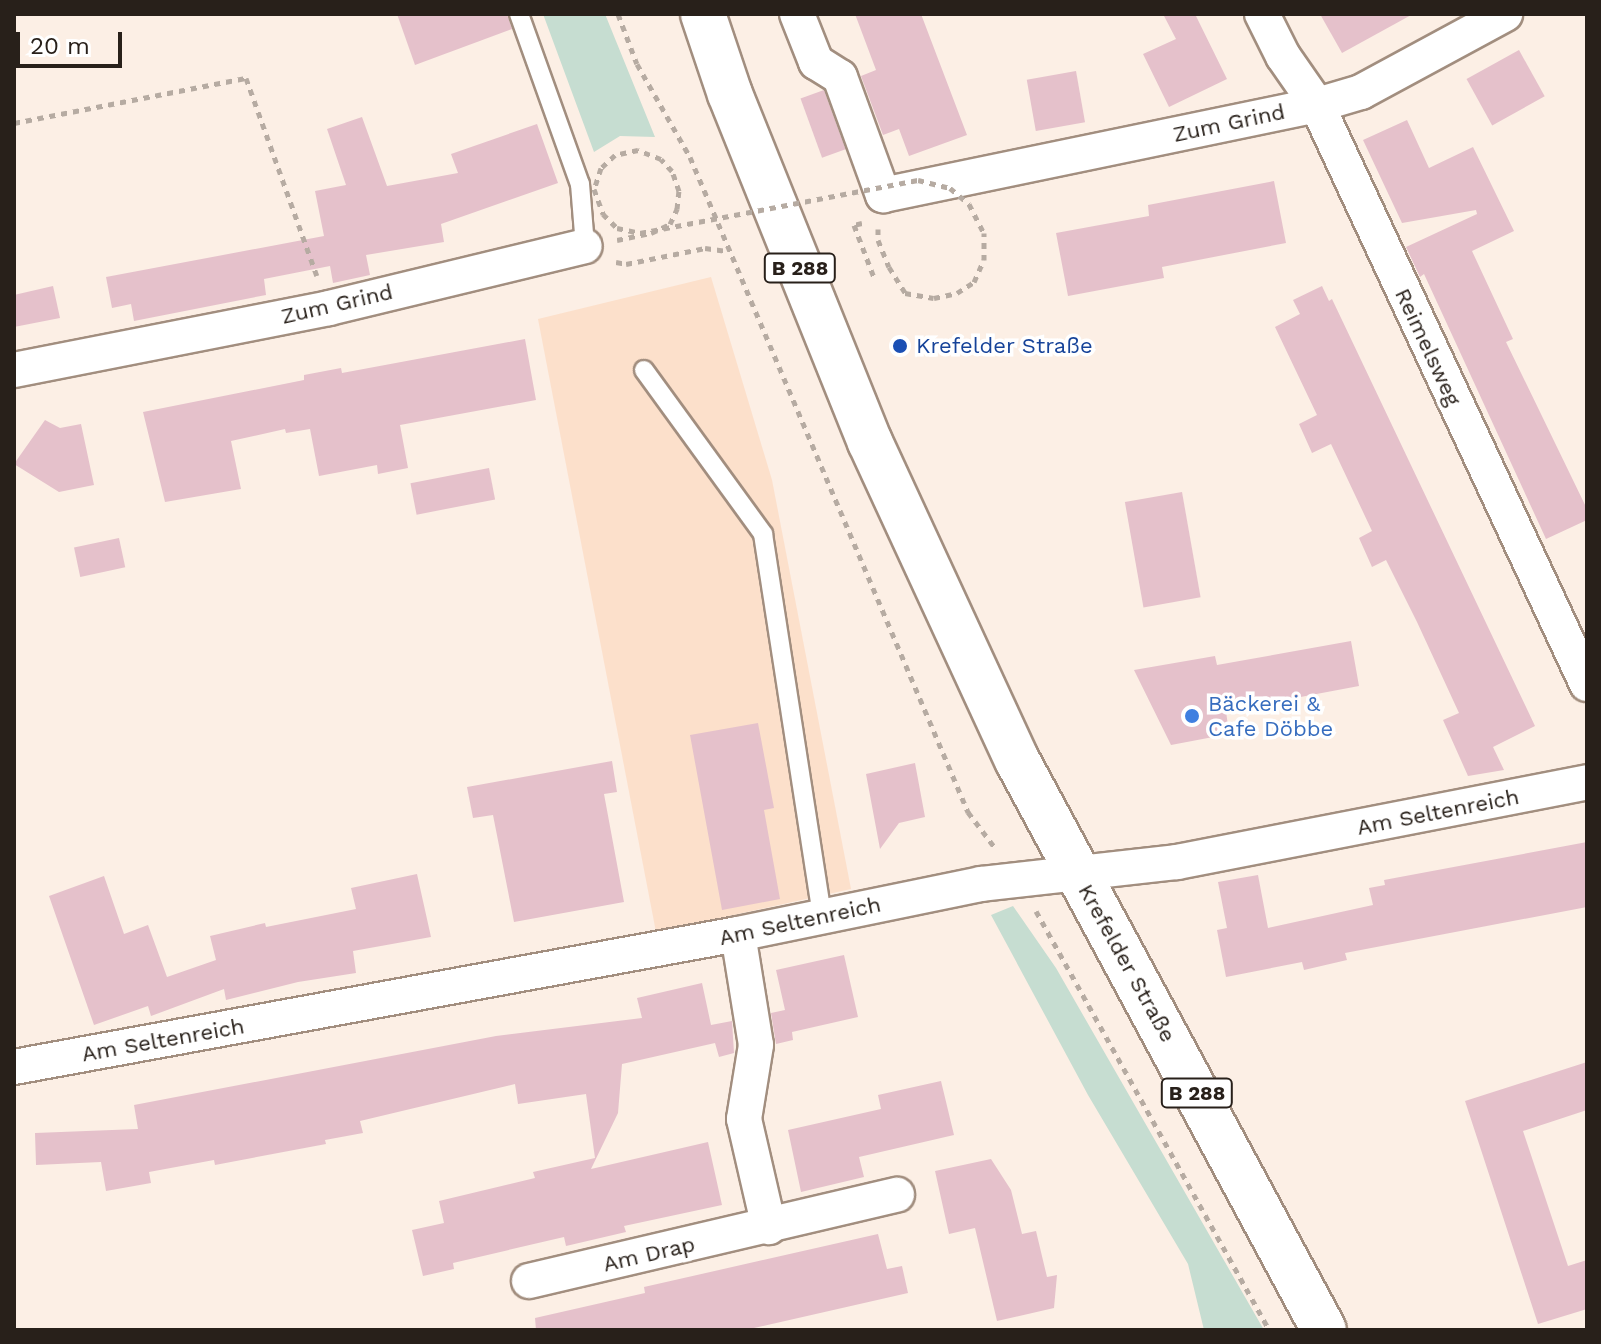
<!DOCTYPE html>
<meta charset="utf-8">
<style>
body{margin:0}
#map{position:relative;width:1601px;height:1344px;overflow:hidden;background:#fcefe5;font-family:"Work Sans",sans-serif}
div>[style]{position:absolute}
.built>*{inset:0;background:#fce0cb}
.green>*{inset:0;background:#c6ddd1}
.building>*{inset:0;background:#e5c1cb;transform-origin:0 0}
.path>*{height:5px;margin-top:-2.5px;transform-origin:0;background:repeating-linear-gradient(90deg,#b6aba2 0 6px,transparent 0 12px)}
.roads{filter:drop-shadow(2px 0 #a28e7f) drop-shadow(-2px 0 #a28e7f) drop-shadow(0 2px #a28e7f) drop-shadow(0 -2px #a28e7f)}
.lane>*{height:18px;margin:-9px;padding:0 9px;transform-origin:9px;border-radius:9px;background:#fff}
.street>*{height:34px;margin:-17px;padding:0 17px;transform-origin:17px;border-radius:17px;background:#fff}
.primary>*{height:44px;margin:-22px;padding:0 22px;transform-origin:22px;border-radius:22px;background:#fff}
.path-bridge>*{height:5px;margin-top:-2.5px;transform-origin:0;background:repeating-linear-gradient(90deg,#b6aba2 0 6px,transparent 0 12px)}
.dots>*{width:22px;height:22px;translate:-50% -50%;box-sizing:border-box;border:4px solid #fff;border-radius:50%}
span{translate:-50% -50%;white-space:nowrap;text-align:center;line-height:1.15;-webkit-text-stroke:7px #fff;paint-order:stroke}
.shield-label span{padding:2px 6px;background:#fff;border:2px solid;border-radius:6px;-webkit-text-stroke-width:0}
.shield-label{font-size:20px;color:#28201a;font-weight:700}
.street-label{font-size:22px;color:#28201a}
.transit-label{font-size:22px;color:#164399}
.left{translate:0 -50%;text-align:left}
.shop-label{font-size:22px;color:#366cbe}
.frame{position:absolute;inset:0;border:16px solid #28201a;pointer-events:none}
.scale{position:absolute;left:16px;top:32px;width:106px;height:36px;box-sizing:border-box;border:4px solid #28201a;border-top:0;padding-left:10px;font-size:24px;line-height:28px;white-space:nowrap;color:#28201a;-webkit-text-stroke:6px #fff;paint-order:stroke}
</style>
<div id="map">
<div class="built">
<i style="clip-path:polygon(711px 277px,772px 480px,851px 889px,656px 932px,538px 319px)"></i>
</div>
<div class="green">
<i style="clip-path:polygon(543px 14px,605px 14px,655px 137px,620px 136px,594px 152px)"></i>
<i style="clip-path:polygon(1013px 906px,1056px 968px,1264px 1330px,1204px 1330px,1188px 1264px,1088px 1095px,991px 915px)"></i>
</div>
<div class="building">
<i style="clip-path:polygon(397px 14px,507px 14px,512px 29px,415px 65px)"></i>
<i style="clip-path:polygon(855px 14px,921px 14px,967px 135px,909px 156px,899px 129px,883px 135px,861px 76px,876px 70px)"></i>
<i style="clip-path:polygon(1163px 14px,1195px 14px,1227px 79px,1169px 107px,1143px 54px,1176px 39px)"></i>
<i style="clip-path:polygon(1320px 14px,1413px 14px,1342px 53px)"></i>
<i style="left:1519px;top:50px;width:53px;height:60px;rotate:61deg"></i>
<i style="left:1076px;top:71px;width:52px;height:50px;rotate:80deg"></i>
<i style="left:824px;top:90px;width:63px;height:25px;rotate:70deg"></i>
<i style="clip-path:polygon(362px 117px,387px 186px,458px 173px,451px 154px,537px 124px,558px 183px,441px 224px,444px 242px,366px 255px,370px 275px,333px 283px,330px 266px,264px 279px,266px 295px,134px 321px,131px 304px,112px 308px,106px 277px,324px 236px,315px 191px,346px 185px,327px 129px)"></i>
<i style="clip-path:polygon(1407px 120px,1429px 168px,1473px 147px,1514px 231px,1472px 251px,1513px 339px,1506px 342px,1587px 509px,1587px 520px,1546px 539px,1424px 274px,1420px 277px,1406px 247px,1477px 214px,1476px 210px,1402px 223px,1363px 140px)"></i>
<i style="clip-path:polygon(1274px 181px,1286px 243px,1162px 267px,1164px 278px,1068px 296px,1056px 233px,1149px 216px,1148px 205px)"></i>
<i style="clip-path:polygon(53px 286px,60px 318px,14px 327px,14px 295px)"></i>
<i style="clip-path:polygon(1322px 286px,1329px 301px,1332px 299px,1535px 726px,1493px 747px,1504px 770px,1468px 776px,1443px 720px,1459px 713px,1417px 622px,1386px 560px,1372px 567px,1359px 538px,1372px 531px,1331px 444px,1312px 453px,1299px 424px,1317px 415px,1275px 327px,1300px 314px,1293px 300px)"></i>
<i style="clip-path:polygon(525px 339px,536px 400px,400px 425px,408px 468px,378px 474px,377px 465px,319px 476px,310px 429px,286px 433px,285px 429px,231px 441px,241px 489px,165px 502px,143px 412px,304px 380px,304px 375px,341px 368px,342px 373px)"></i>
<i style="clip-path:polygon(45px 420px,60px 428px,81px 424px,94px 485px,59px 492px,14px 464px)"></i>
<i style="left:489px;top:468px;width:32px;height:80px;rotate:79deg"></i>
<i style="left:1182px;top:492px;width:107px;height:58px;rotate:80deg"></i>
<i style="left:119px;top:538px;width:30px;height:46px;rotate:78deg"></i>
<i style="clip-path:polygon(1351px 641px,1359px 686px,1226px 711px,1229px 734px,1171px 745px,1134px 670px,1215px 656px,1217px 665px)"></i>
<i style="clip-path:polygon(758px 723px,774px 808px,764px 810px,780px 899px,722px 910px,690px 735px)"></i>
<i style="clip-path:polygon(612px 761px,617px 792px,604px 794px,624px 902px,514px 922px,493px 815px,473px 818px,467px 787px)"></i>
<i style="clip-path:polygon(915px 763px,925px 817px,899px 823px,880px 849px,866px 774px)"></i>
<i style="clip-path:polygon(1587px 842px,1587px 907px,1345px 953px,1347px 960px,1304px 970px,1302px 962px,1226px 977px,1217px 930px,1227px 928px,1218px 882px,1258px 875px,1268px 928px,1373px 905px,1369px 888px,1385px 885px,1384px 880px)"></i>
<i style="clip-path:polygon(417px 874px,431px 937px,353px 951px,356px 973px,298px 982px,226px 1000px,224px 989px,151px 1016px,148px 1006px,94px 1025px,49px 896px,104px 876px,124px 934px,148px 925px,167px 977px,216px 960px,210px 936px,265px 923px,266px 927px,356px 909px,351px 888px)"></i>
<i style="clip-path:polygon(844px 955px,858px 1017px,792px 1032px,793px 1040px,776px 1044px,771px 1013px,785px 1010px,776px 970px)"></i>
<i style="clip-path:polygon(702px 983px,711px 1025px,732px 1021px,734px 1053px,719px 1057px,715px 1043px,622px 1064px,618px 1113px,591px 1169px,708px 1142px,722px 1205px,624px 1226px,626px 1232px,566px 1246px,564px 1237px,453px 1263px,454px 1269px,423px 1276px,412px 1230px,444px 1223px,439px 1201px,535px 1178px,533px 1172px,595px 1158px,586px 1094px,518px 1104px,515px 1084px,360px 1121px,363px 1133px,325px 1140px,326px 1144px,215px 1165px,214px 1160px,149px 1172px,151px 1183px,106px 1191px,101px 1162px,36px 1165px,35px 1133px,138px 1129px,134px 1105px,496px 1036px,642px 1018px,637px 998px)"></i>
<i style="clip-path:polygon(1587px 1062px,1587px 1110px,1523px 1131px,1568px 1266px,1587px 1260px,1587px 1309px,1538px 1324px,1465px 1101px)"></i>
<i style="clip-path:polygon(941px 1081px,954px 1135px,859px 1157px,864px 1177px,801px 1192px,788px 1130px,881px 1109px,878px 1095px)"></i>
<i style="clip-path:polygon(991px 1159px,1011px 1190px,1022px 1234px,1036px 1231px,1047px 1277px,1057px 1275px,1054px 1308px,997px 1321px,975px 1228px,949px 1234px,935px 1171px)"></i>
<i style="clip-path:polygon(878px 1234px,887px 1269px,902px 1266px,908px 1293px,745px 1330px,536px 1330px,535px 1318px,645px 1293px,644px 1287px)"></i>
</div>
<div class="path">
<i style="left:618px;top:14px;width:53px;rotate:69.2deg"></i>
<i style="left:637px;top:64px;width:107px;rotate:60.3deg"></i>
<i style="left:690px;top:157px;width:712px;rotate:67deg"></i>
<i style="left:968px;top:812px;width:46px;rotate:52.9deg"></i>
<i style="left:14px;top:123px;width:236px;rotate:-11deg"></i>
<i style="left:246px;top:78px;width:210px;rotate:70.3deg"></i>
<i style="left:862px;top:223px;width:8px;rotate:166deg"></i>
<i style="left:854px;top:225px;width:59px;rotate:69.1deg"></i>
<i style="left:878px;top:229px;width:11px;rotate:90deg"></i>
<i style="left:878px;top:240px;width:29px;rotate:68deg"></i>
<i style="left:889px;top:267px;width:31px;rotate:58deg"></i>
<i style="left:905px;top:293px;width:29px;rotate:10deg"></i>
<i style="left:934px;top:298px;width:24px;rotate:-12deg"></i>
<i style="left:957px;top:293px;width:20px;rotate:-33deg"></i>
<i style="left:974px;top:282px;width:24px;rotate:-66deg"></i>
<i style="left:984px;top:260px;width:27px;rotate:-90deg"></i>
<i style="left:617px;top:240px;width:35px;rotate:-12deg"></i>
<i style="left:651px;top:233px;width:21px;rotate:-25deg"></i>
<i style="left:670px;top:224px;width:17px;rotate:-65deg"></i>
<i style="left:677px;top:209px;width:18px;rotate:-84deg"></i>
<i style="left:679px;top:191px;width:21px;rotate:-109deg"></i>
<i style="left:672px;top:171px;width:16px;rotate:-133deg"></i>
<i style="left:616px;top:262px;width:10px;rotate:11deg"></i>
<i style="left:626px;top:264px;width:81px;rotate:-11.4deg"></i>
<i style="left:705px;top:248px;width:22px;rotate:8deg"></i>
<i style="left:1036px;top:911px;width:479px;rotate:60.9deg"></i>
</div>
<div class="roads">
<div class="lane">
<i style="left:519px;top:14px;width:181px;rotate:70.3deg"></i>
<i style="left:580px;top:184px;width:62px;rotate:85.4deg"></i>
<i style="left:644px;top:370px;width:203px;rotate:54deg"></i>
<i style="left:763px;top:534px;width:388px;rotate:81.2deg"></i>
</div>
<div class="street">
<i style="left:797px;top:14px;width:52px;rotate:68.4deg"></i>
<i style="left:816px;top:62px;width:28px;rotate:32deg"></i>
<i style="left:840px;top:77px;width:126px;rotate:70deg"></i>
<i style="left:883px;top:195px;width:443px;rotate:-11.7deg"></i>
<i style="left:1317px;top:105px;width:46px;rotate:-16.5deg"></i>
<i style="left:1361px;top:92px;width:164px;rotate:-28.4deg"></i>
<i style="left:1262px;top:14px;width:47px;rotate:63.4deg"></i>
<i style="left:1283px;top:56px;width:60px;rotate:55.2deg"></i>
<i style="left:1317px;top:105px;width:639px;rotate:65deg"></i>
<i style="left:14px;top:370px;width:321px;rotate:-11.1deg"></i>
<i style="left:329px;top:308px;width:263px;rotate:-13.6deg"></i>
<i style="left:738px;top:934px;width:112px;rotate:80.8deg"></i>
<i style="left:756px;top:1045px;width:75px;rotate:99.2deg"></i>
<i style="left:744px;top:1119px;width:111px;rotate:77deg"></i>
<i style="left:14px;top:1067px;width:736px;rotate:-10.41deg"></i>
<i style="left:738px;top:934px;width:248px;rotate:-11.6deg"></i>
<i style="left:981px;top:884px;width:197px;rotate:-6.4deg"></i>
<i style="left:1177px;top:862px;width:418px;rotate:-11deg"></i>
<i style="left:529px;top:1281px;width:378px;rotate:-13.2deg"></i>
</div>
<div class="primary">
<i style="left:703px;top:14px;width:84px;rotate:71.4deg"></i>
<i style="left:730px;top:94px;width:375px;rotate:68.1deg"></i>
<i style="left:870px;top:442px;width:350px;rotate:65.2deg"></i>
<i style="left:1017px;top:760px;width:647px;rotate:61.69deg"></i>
</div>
</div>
<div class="path-bridge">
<i style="left:661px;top:159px;width:25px;rotate:-159deg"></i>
<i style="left:638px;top:150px;width:24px;rotate:168deg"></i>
<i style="left:615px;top:155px;width:19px;rotate:137deg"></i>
<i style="left:601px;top:168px;width:22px;rotate:108deg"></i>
<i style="left:594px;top:189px;width:27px;rotate:70deg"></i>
<i style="left:603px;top:214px;width:20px;rotate:45deg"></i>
<i style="left:617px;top:228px;width:24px;rotate:12deg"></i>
<i style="left:640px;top:233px;width:283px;rotate:-10.8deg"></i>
<i style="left:918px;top:180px;width:33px;rotate:14deg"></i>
<i style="left:950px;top:188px;width:25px;rotate:40deg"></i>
<i style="left:969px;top:204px;width:33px;rotate:63deg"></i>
</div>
<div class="dots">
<i style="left:900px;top:346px;background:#1a4fb4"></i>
<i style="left:1192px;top:716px;background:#3f7fe0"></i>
</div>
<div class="shield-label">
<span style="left:800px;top:268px">B 288</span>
<span style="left:1197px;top:1093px">B 288</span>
</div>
<div class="street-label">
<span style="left:1229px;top:123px;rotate:-12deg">Zum Grind</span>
<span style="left:337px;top:304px;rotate:-13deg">Zum Grind</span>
<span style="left:1428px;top:347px;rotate:65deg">Reimelsweg</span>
<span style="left:1438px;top:812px;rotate:-11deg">Am Seltenreich</span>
<span style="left:800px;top:921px;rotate:-12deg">Am Seltenreich</span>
<span style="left:1127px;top:963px;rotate:61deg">Krefelder Straße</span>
<span style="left:163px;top:1040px;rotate:-10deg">Am Seltenreich</span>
<span style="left:649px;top:1254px;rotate:-13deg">Am Drap</span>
</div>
<div class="transit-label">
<span class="left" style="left:916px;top:346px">Krefelder Straße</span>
</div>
<div class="shop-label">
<span class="left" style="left:1208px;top:716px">Bäckerei &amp;<br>Cafe Döbbe</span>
</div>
<div class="frame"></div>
<div class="scale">20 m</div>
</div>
